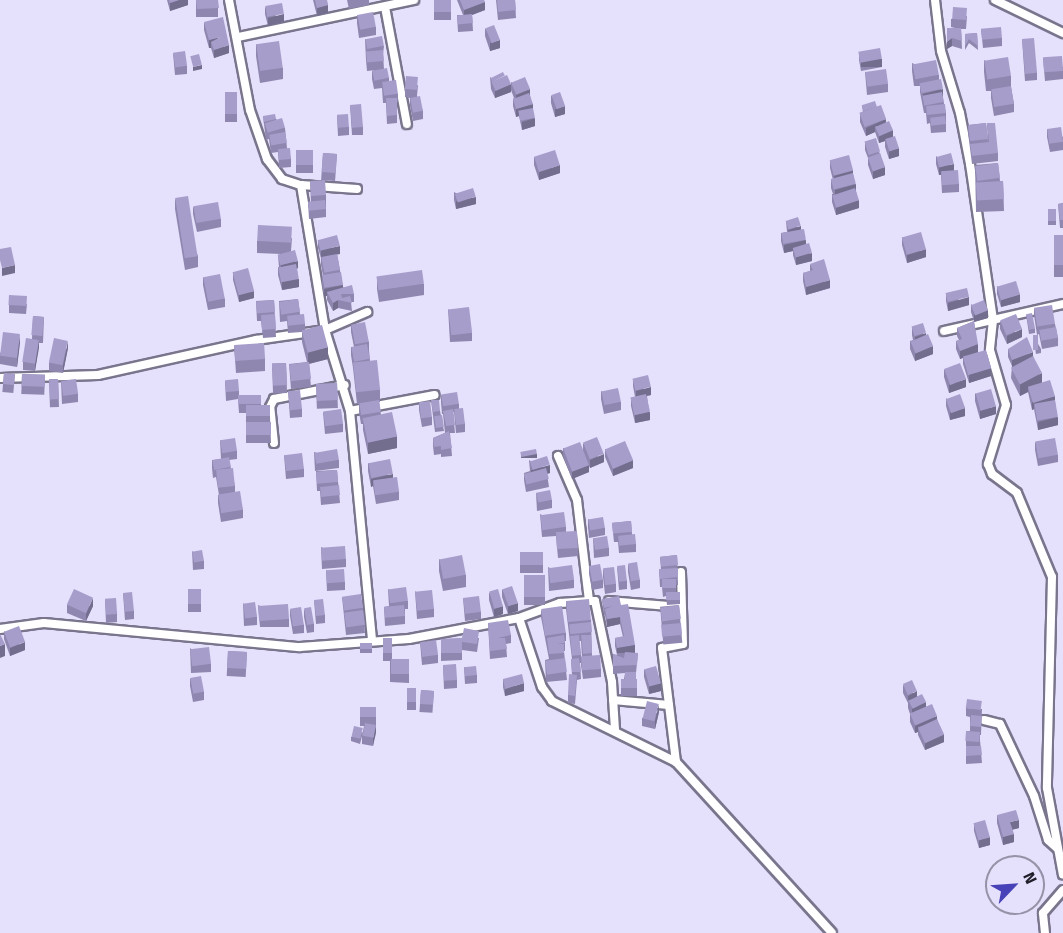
<!DOCTYPE html>
<style>
body{margin:0}
#map{position:relative;width:1063px;height:933px;overflow:hidden;background:#e5e0fb;font-family:"Fira Sans",sans-serif}
div>[style]{position:absolute}
.roads{filter:drop-shadow(2px 0 #7a758d) drop-shadow(-2px 0 #7a758d) drop-shadow(0 2px #7a758d) drop-shadow(0 -2px #7a758d)}
.street>*{height:8px;margin:-4px;padding:0 4px;transform-origin:4px;border-radius:4px;background:#fff}
.wall>*{inset:0;background:#8f87af;transform-origin:0 0}
.shaded-wall>*{inset:0;background:#746e8e;transform-origin:0 0}
.building>*{inset:0;background:#a69dcb;transform-origin:0 0}
span{translate:-50% -50%;white-space:nowrap;text-align:center;line-height:1.15;-webkit-text-stroke:4.5px #e5e0fb;paint-order:stroke}
.north{position:absolute;left:985px;top:855px;width:60px;height:60px;box-sizing:border-box;background:#e5e0fb;border:2px solid #9692a7;border-radius:50%;rotate:65deg;font-size:16px;font-weight:700;line-height:24px;text-align:center;color:#201e28}
.north::after{content:'';display:block;margin:auto;width:21px;height:27px;background:#4842b8;clip-path:polygon(50% 0,100% 100%,50% 72%,0 100%)}
</style>
<div id="map">
<div class="roads">
<div class="street">
<i style="left:229px;top:0;width:112px;rotate:79.2deg"></i>
<i style="left:250px;top:110px;width:52px;rotate:70.9deg"></i>
<i style="left:267px;top:159px;width:25px;rotate:53deg"></i>
<i style="left:282px;top:179px;width:20px;rotate:18deg"></i>
<i style="left:935px;top:0;width:51px;rotate:83.3deg"></i>
<i style="left:941px;top:51px;width:65px;rotate:73deg"></i>
<i style="left:960px;top:113px;width:52px;rotate:78.9deg"></i>
<i style="left:970px;top:164px;width:158px;rotate:81.6deg"></i>
<i style="left:993px;top:320px;width:30px;rotate:96deg"></i>
<i style="left:990px;top:350px;width:57px;rotate:73.8deg"></i>
<i style="left:1006px;top:405px;width:62px;rotate:107deg"></i>
<i style="left:988px;top:464px;width:11px;rotate:68deg"></i>
<i style="left:992px;top:474px;width:31px;rotate:37deg"></i>
<i style="left:1017px;top:493px;width:91px;rotate:67.4deg"></i>
<i style="left:1052px;top:577px;width:211px;rotate:91.4deg"></i>
<i style="left:1047px;top:788px;width:88px;rotate:79.6deg"></i>
<i style="left:995px;top:0;width:76px;rotate:25.9deg"></i>
<i style="left:385px;top:7px;width:119px;rotate:79.4deg"></i>
<i style="left:238px;top:37px;width:180px;rotate:-11.9deg"></i>
<i style="left:357px;top:189px;width:56px;rotate:-175.9deg"></i>
<i style="left:301px;top:185px;width:147px;rotate:80.6deg"></i>
<i style="left:325px;top:330px;width:85px;rotate:72.8deg"></i>
<i style="left:350px;top:411px;width:231px;rotate:84.5deg"></i>
<i style="left:944px;top:331px;width:122px;rotate:-12.8deg"></i>
<i style="left:0;top:378px;width:98px;rotate:-1.8deg"></i>
<i style="left:98px;top:375px;width:162px;rotate:-12.5deg"></i>
<i style="left:256px;top:340px;width:70px;rotate:-8.2deg"></i>
<i style="left:325px;top:330px;width:46px;rotate:-23.2deg"></i>
<i style="left:350px;top:411px;width:86px;rotate:-10.7deg"></i>
<i style="left:274px;top:443px;width:36px;rotate:-96deg"></i>
<i style="left:270px;top:407px;width:9px;rotate:-63deg"></i>
<i style="left:274px;top:399px;width:72px;rotate:-11.2deg"></i>
<i style="left:558px;top:456px;width:48px;rotate:66.6deg"></i>
<i style="left:577px;top:500px;width:102px;rotate:83.2deg"></i>
<i style="left:589px;top:601px;width:6px"></i>
<i style="left:595px;top:601px;width:83px;rotate:78.1deg"></i>
<i style="left:612px;top:682px;width:48px;rotate:86.4deg"></i>
<i style="left:609px;top:601px;width:71px;rotate:4.8deg"></i>
<i style="left:519px;top:618px;width:73px;rotate:71.6deg"></i>
<i style="left:542px;top:687px;width:17px;rotate:54deg"></i>
<i style="left:552px;top:701px;width:138px;rotate:26.2deg"></i>
<i style="left:676px;top:762px;width:231px;rotate:47.6deg"></i>
<i style="left:0;top:629px;width:44px;rotate:-7.8deg"></i>
<i style="left:44px;top:623px;width:257px;rotate:5.4deg"></i>
<i style="left:300px;top:647px;width:109px;rotate:-4.2deg"></i>
<i style="left:409px;top:639px;width:112px;rotate:-10.8deg"></i>
<i style="left:519px;top:618px;width:44px;rotate:-20.1deg"></i>
<i style="left:560px;top:603px;width:29px;rotate:-4deg"></i>
<i style="left:613px;top:700px;width:56px;rotate:5.1deg"></i>
<i style="left:984px;top:720px;width:16px;rotate:14deg"></i>
<i style="left:1000px;top:724px;width:80px;rotate:64.7deg"></i>
<i style="left:1034px;top:796px;width:46px;rotate:72.3deg"></i>
<i style="left:1048px;top:840px;width:12px;rotate:42deg"></i>
<i style="left:676px;top:762px;width:115px;rotate:-97deg"></i>
<i style="left:662px;top:648px;width:21px;rotate:-11deg"></i>
<i style="left:683px;top:644px;width:72px;rotate:-91.6deg"></i>
<i style="left:1045px;top:933px;width:20px;rotate:-96deg"></i>
<i style="left:1043px;top:913px;width:30px;rotate:-49deg"></i>
</div>
</div>
<div class="wall">
<i style="clip-path:polygon(167px 0,188px 0,188px 5px,170px 11px)"></i>
<i style="left:196px;top:0;width:22px;height:17px"></i>
<i style="clip-path:polygon(313px 0,327px 0,328px 13px,317px 16px)"></i>
<i style="clip-path:polygon(347px 0,369px 0,369px 5px,349px 9px)"></i>
<i style="left:434px;top:0;width:17px;height:20px"></i>
<i style="clip-path:polygon(457px 0,484px 0,485px 10px,472px 15px,473px 31px,458px 32px,457px 15px,463px 15px)"></i>
<i style="clip-path:polygon(496px 0,515px 0,516px 18px,498px 20px)"></i>
<i style="clip-path:polygon(265px 7px,284px 22px,268px 26px,265px 14px)"></i>
<i style="clip-path:polygon(357px 15px,376px 27px,376px 35px,359px 38px,357px 23px)"></i>
<i style="clip-path:polygon(967px 16px,966px 29px,961px 29px,962px 49px,952px 46px,947px 49px,947px 28px,955px 28px,951px 27px,951px 19px)"></i>
<i style="clip-path:polygon(204px 22px,229px 53px,214px 58px,211px 48px,209px 48px,204px 30px)"></i>
<i style="clip-path:polygon(485px 28px,500px 48px,490px 51px,485px 36px)"></i>
<i style="clip-path:polygon(981px 29px,1002px 38px,1002px 46px,983px 48px)"></i>
<i style="clip-path:polygon(977px 33px,978px 50px,969px 43px,965px 50px,965px 34px)"></i>
<i style="clip-path:polygon(365px 39px,384px 46px,383px 54px,384px 69px,389px 78px,389px 81px,398px 94px,398px 102px,397px 102px,397px 123px,387px 124px,386px 103px,383px 103px,382px 88px,374px 89px,372px 79px,372px 71px,376px 70px,367px 71px,366px 60px)"></i>
<i style="clip-path:polygon(1022px 39px,1037px 73px,1037px 80px,1025px 81px)"></i>
<i style="clip-path:polygon(256px 44px,283px 68px,283px 79px,260px 83px,256px 56px)"></i>
<i style="clip-path:polygon(173px 53px,187px 66px,187px 74px,175px 75px)"></i>
<i style="clip-path:polygon(859px 53px,882px 67px,861px 71px,859px 60px)"></i>
<i style="clip-path:polygon(1043px 58px,1063px 67px,1063px 79px,1045px 81px)"></i>
<i style="clip-path:polygon(984px 60px,1011px 76px,1011px 87px,1014px 104px,1014px 112px,994px 116px,991px 98px,991px 91px,986px 91px,984px 72px)"></i>
<i style="clip-path:polygon(912px 63px,939px 75px,939px 80px,946px 113px,946px 132px,931px 133px,930px 123px,927px 124px,926px 113px,924px 113px,920px 92px,920px 86px,914px 86px,912px 71px)"></i>
<i style="clip-path:polygon(865px 72px,888px 84px,888px 92px,867px 95px)"></i>
<i style="clip-path:polygon(490px 77px,511px 92px,495px 98px,491px 89px)"></i>
<i style="clip-path:polygon(511px 82px,530px 95px,535px 126px,522px 130px,519px 116px,516px 117px,513px 106px,513px 99px,514px 98px,511px 90px)"></i>
<i style="clip-path:polygon(418px 85px,417px 96px,423px 111px,423px 119px,413px 121px,410px 106px,410px 98px,405px 97px,405px 89px)"></i>
<i style="left:225px;top:92px;width:12px;height:30px"></i>
<i style="clip-path:polygon(551px 95px,565px 114px,555px 117px,551px 103px)"></i>
<i style="clip-path:polygon(350px 105px,363px 127px,363px 135px,352px 135px)"></i>
<i style="clip-path:polygon(862px 106px,877px 107px,886px 122px,899px 156px,889px 159px,885px 147px,885px 141px,879px 143px,875px 132px,866px 136px,860px 122px,860px 114px,863px 112px)"></i>
<i style="clip-path:polygon(337px 115px,349px 127px,349px 135px,338px 136px)"></i>
<i style="clip-path:polygon(263px 116px,276px 119px,285px 128px,287px 148px,291px 159px,291px 167px,279px 168px,278px 152px,271px 153px,269px 139px,266px 140px)"></i>
<i style="clip-path:polygon(986px 123px,988px 142px,987px 123px,998px 153px,998px 161px,972px 164px,968px 133px,968px 125px)"></i>
<i style="clip-path:polygon(1047px 129px,1063px 137px,1063px 150px,1050px 152px,1047px 137px)"></i>
<i style="clip-path:polygon(865px 142px,880px 153px,885px 175px,873px 179px,868px 165px,868px 158px,865px 150px)"></i>
<i style="left:296px;top:150px;width:17px;height:23px"></i>
<i style="left:323px;top:153px;width:14px;height:27px;rotate:4deg"></i>
<i style="clip-path:polygon(936px 156px,954px 170px,959px 184px,959px 192px,942px 193px,941px 175px,939px 175px,936px 164px)"></i>
<i style="clip-path:polygon(534px 157px,560px 173px,539px 180px,534px 165px)"></i>
<i style="clip-path:polygon(830px 160px,853px 174px,859px 208px,836px 215px,832px 202px,832px 194px,833px 194px,831px 188px,831px 180px,833px 180px,830px 168px)"></i>
<i style="clip-path:polygon(998px 163px,1000px 181px,1003px 181px,1004px 211px,976px 212px,975px 165px)"></i>
<i style="clip-path:polygon(310px 181px,326px 195px,326px 217px,309px 219px,308px 202px,311px 202px)"></i>
<i style="clip-path:polygon(454px 192px,476px 204px,456px 209px,454px 200px)"></i>
<i style="clip-path:polygon(175px 198px,198px 256px,198px 267px,185px 270px,175px 209px)"></i>
<i style="clip-path:polygon(1063px 203px,1063px 228px,1060px 228px,1058px 204px)"></i>
<i style="clip-path:polygon(193px 207px,221px 219px,221px 227px,197px 232px,193px 214px)"></i>
<i style="left:1048px;top:209px;width:8px;height:16px"></i>
<i style="clip-path:polygon(786px 221px,801px 229px,812px 261px,796px 265px,793px 255px,793px 251px,784px 253px,781px 241px,781px 233px,787px 232px)"></i>
<i style="left:1054px;top:235px;width:9px;height:42px"></i>
<i style="clip-path:polygon(902px 237px,926px 257px,907px 263px,902px 245px)"></i>
<i style="clip-path:polygon(292px 238px,291px 251px,298px 268px,297px 269px,299px 287px,282px 290px,278px 275px,278px 267px,279px 267px,278px 255px,281px 254px,257px 253px,257px 241px)"></i>
<i style="clip-path:polygon(318px 240px,340px 254px,337px 254px,343px 287px,354px 294px,354px 302px,351px 302px,352px 311px,338px 308px,333px 311px,327px 300px,327px 296px,324px 296px,322px 284px,322px 276px,323px 276px,321px 265px,321px 258px,318px 248px)"></i>
<i style="clip-path:polygon(810px 264px,830px 288px,806px 295px,803px 281px,803px 273px,810px 271px)"></i>
<i style="clip-path:polygon(233px 272px,254px 298px,239px 302px,233px 280px)"></i>
<i style="clip-path:polygon(203px 277px,225px 299px,225px 307px,208px 310px,203px 285px)"></i>
<i style="clip-path:polygon(377px 277px,424px 284px,424px 295px,379px 302px,377px 289px)"></i>
<i style="clip-path:polygon(997px 286px,1020px 302px,1001px 307px,997px 294px)"></i>
<i style="clip-path:polygon(946px 293px,969px 305px,948px 311px,946px 301px)"></i>
<i style="clip-path:polygon(298px 299px,300px 314px,305px 324px,305px 329px,328px 359px,309px 364px,311px 387px,291px 389px,289px 364px,307px 362px,302px 342px,302px 332px,288px 333px,287px 321px,280px 322px,279px 301px)"></i>
<i style="clip-path:polygon(274px 300px,276px 337px,263px 338px,261px 321px,257px 321px,256px 301px)"></i>
<i style="clip-path:polygon(27px 304px,26px 314px,9px 313px,9px 305px)"></i>
<i style="clip-path:polygon(971px 304px,988px 318px,974px 322px,978px 352px,991px 376px,969px 383px,963px 364px,963px 358px,960px 359px,956px 349px,956px 341px,959px 340px,957px 336px,957px 328px,974px 321px,971px 312px)"></i>
<i style="clip-path:polygon(1034px 308px,1055px 324px,1058px 338px,1058px 346px,1042px 349px,1039px 334px,1037px 335px,1034px 315px)"></i>
<i style="clip-path:polygon(448px 309px,472px 333px,472px 341px,450px 342px)"></i>
<i style="clip-path:polygon(1026px 314px,1035px 329px,1035px 333px,1029px 334px)"></i>
<i style="clip-path:polygon(33px 316px,44px 317px,43px 343px,39px 343px,35px 371px,23px 370px,23px 362px,32px 339px)"></i>
<i style="clip-path:polygon(1000px 321px,1022px 337px,1007px 344px,1000px 329px)"></i>
<i style="clip-path:polygon(351px 324px,369px 342px,369px 350px,370px 361px,380px 390px,380px 402px,379px 402px,381px 415px,397px 448px,368px 454px,363px 430px,363px 424px,361px 424px,359px 412px,359px 404px,360px 404px,357px 404px,353px 368px,351px 355px,351px 347px,354px 347px,351px 332px)"></i>
<i style="clip-path:polygon(912px 327px,926px 335px,933px 354px,915px 361px,910px 349px,910px 341px,913px 340px,912px 335px)"></i>
<i style="clip-path:polygon(1033px 335px,1041px 349px,1041px 353px,1036px 354px)"></i>
<i style="clip-path:polygon(20px 342px,17px 367px,0 364px,0 353px)"></i>
<i style="clip-path:polygon(234px 346px,265px 359px,265px 371px,236px 373px)"></i>
<i style="clip-path:polygon(68px 348px,63px 373px,49px 371px,49px 363px)"></i>
<i style="clip-path:polygon(1008px 349px,1033px 356px,1042px 383px,1055px 401px,1058px 425px,1038px 430px,1034px 409px,1032px 410px,1028px 392px,1020px 396px,1011px 378px,1012px 366px,1008px 357px)"></i>
<i style="left:286px;top:363px;width:30px;height:14px;rotate:88deg"></i>
<i style="clip-path:polygon(944px 369px,966px 387px,949px 393px,944px 377px)"></i>
<i style="left:4px;top:373px;width:11px;height:19px;rotate:5deg"></i>
<i style="left:22px;top:374px;width:23px;height:20px;rotate:2deg"></i>
<i style="left:58px;top:379px;width:28px;height:9px;rotate:88deg"></i>
<i style="clip-path:polygon(633px 379px,651px 395px,647px 396px,650px 420px,635px 423px,631px 406px,631px 398px,635px 397px,633px 386px)"></i>
<i style="clip-path:polygon(61px 381px,78px 394px,78px 402px,62px 404px)"></i>
<i style="clip-path:polygon(225px 381px,239px 391px,239px 396px,261px 395px,261px 406px,270px 416px,271px 443px,246px 443px,246px 413px,239px 413px,238px 399px,226px 401px)"></i>
<i style="left:337px;top:383px;width:25px;height:21px;rotate:88deg"></i>
<i style="clip-path:polygon(288px 391px,302px 409px,302px 417px,290px 418px)"></i>
<i style="clip-path:polygon(601px 391px,621px 402px,621px 410px,604px 414px,601px 399px)"></i>
<i style="clip-path:polygon(975px 393px,996px 414px,980px 419px,975px 401px)"></i>
<i style="clip-path:polygon(441px 395px,459px 404px,459px 408px,465px 424px,465px 432px,456px 433px,454px 412px,453px 412px,455px 433px,450px 433px,452px 456px,441px 457px,441px 454px,434px 455px,433px 446px,433px 438px,445px 433px,443px 414px,442px 414px,441px 402px)"></i>
<i style="clip-path:polygon(946px 398px,965px 416px,950px 420px,946px 406px)"></i>
<i style="clip-path:polygon(431px 400px,440px 411px,444px 431px,435px 432px)"></i>
<i style="clip-path:polygon(419px 402px,432px 417px,432px 425px,422px 427px,419px 410px)"></i>
<i style="clip-path:polygon(323px 412px,343px 424px,343px 432px,325px 434px)"></i>
<i style="clip-path:polygon(220px 440px,237px 451px,237px 459px,229px 460px,231px 469px,235px 486px,235px 492px,243px 510px,243px 518px,221px 522px,218px 503px,218px 495px,219px 495px,216px 477px,213px 478px,212px 468px,212px 460px,221px 459px)"></i>
<i style="clip-path:polygon(1035px 442px,1058px 455px,1058px 462px,1038px 466px,1035px 450px)"></i>
<i style="clip-path:polygon(583px 443px,604px 462px,590px 468px,589px 466px,589px 472px,572px 479px,563px 456px,563px 448px,583px 450px)"></i>
<i style="clip-path:polygon(605px 449px,633px 468px,613px 476px,605px 457px)"></i>
<i style="clip-path:polygon(314px 452px,339px 460px,339px 468px,315px 471px)"></i>
<i style="clip-path:polygon(284px 455px,304px 469px,304px 477px,286px 479px)"></i>
<i style="clip-path:polygon(529px 460px,550px 473px,547px 474px,549px 487px,526px 492px,524px 480px,524px 473px,530px 471px)"></i>
<i style="clip-path:polygon(368px 463px,393px 478px,399px 492px,399px 500px,376px 504px,373px 486px,371px 487px,368px 471px)"></i>
<i style="clip-path:polygon(337px 470px,340px 503px,321px 505px,320px 491px,317px 491px,316px 471px)"></i>
<i style="clip-path:polygon(536px 493px,552px 500px,552px 508px,537px 511px)"></i>
<i style="clip-path:polygon(540px 514px,566px 527px,566px 532px,578px 548px,578px 556px,558px 558px,556px 536px,542px 537px)"></i>
<i style="clip-path:polygon(588px 519px,605px 528px,605px 535px,589px 538px,588px 527px)"></i>
<i style="clip-path:polygon(631px 521px,632px 534px,636px 544px,636px 552px,619px 553px,618px 542px,614px 542px,612px 523px)"></i>
<i style="clip-path:polygon(593px 538px,609px 548px,609px 556px,594px 558px)"></i>
<i style="clip-path:polygon(321px 547px,346px 559px,346px 567px,322px 569px)"></i>
<i style="clip-path:polygon(192px 551px,204px 561px,204px 569px,193px 570px)"></i>
<i style="left:543px;top:552px;width:21px;height:23px;rotate:90deg"></i>
<i style="clip-path:polygon(677px 555px,678px 585px,676px 585px,676px 592px,680px 592px,680px 604px,667px 605px,666px 596px,663px 597px,662px 587px,660px 587px,659px 569px,661px 569px,660px 557px)"></i>
<i style="clip-path:polygon(439px 559px,466px 575px,466px 587px,443px 591px,439px 571px)"></i>
<i style="clip-path:polygon(628px 564px,640px 580px,640px 588px,631px 590px,628px 572px)"></i>
<i style="clip-path:polygon(589px 566px,603px 580px,603px 588px,592px 590px,589px 574px)"></i>
<i style="clip-path:polygon(548px 567px,574px 580px,574px 588px,549px 591px)"></i>
<i style="clip-path:polygon(617px 567px,627px 581px,627px 589px,619px 590px)"></i>
<i style="clip-path:polygon(603px 569px,616px 584px,616px 592px,605px 594px,603px 577px)"></i>
<i style="clip-path:polygon(326px 570px,345px 582px,345px 590px,327px 591px)"></i>
<i style="left:524px;top:575px;width:21px;height:30px"></i>
<i style="left:201px;top:589px;width:23px;height:13px;rotate:90deg"></i>
<i style="clip-path:polygon(388px 589px,408px 601px,408px 609px,405px 609px,405px 624px,385px 626px,384px 607px,389px 606px)"></i>
<i style="clip-path:polygon(502px 589px,518px 611px,508px 614px,502px 597px)"></i>
<i style="clip-path:polygon(415px 591px,434px 609px,434px 617px,417px 619px)"></i>
<i style="clip-path:polygon(489px 592px,503px 614px,494px 617px,489px 600px)"></i>
<i style="clip-path:polygon(123px 593px,134px 611px,134px 619px,125px 620px)"></i>
<i style="clip-path:polygon(342px 597px,363px 608px,365px 633px,346px 635px)"></i>
<i style="clip-path:polygon(463px 598px,481px 612px,481px 619px,465px 621px)"></i>
<i style="clip-path:polygon(105px 599px,117px 614px,117px 622px,106px 623px)"></i>
<i style="clip-path:polygon(602px 599px,621px 605px,635px 653px,638px 653px,636px 673px,636px 679px,637px 679px,637px 696px,621px 696px,621px 679px,624px 679px,625px 673px,613px 674px,613px 654px,617px 655px,615px 646px,615px 638px,623px 637px,620px 624px,607px 627px,605px 615px,604px 615px)"></i>
<i style="clip-path:polygon(314px 600px,325px 615px,325px 623px,316px 624px)"></i>
<i style="clip-path:polygon(566px 601px,591px 620px,592px 656px,601px 669px,601px 677px,583px 679px,581px 665px,581px 657px,582px 657px,581px 641px,579px 641px,581px 655px,581px 663px,580px 663px,581px 679px,577px 680px,575px 704px,568px 703px,568px 695px,572px 675px,571px 659px,572px 659px,566px 609px)"></i>
<i style="clip-path:polygon(243px 603px,257px 617px,257px 625px,244px 626px)"></i>
<i style="clip-path:polygon(67px 605px,93px 606px,86px 621px,67px 613px)"></i>
<i style="clip-path:polygon(258px 605px,289px 619px,289px 627px,260px 627px)"></i>
<i style="left:679px;top:605px;width:38px;height:19px;rotate:85deg"></i>
<i style="clip-path:polygon(290px 609px,304px 625px,304px 633px,293px 634px,290px 616px)"></i>
<i style="clip-path:polygon(304px 609px,314px 624px,314px 632px,307px 633px,304px 617px)"></i>
<i style="clip-path:polygon(541px 610px,566px 633px,566px 641px,565px 641px,565px 651px,564px 651px,567px 680px,546px 682px,545px 660px,549px 659px,541px 617px)"></i>
<i style="clip-path:polygon(488px 623px,511px 635px,511px 643px,506px 644px,507px 657px,490px 659px)"></i>
<i style="clip-path:polygon(4px 631px,25px 650px,10px 656px,4px 639px)"></i>
<i style="clip-path:polygon(383px 638px,392px 638px,392px 659px,409px 659px,409px 683px,390px 682px,390px 661px,383px 661px)"></i>
<i style="clip-path:polygon(479px 638px,477px 652px,462px 650px,462px 660px,441px 661px,441px 639px)"></i>
<i style="clip-path:polygon(420px 642px,438px 655px,438px 663px,422px 665px)"></i>
<i style="left:360px;top:643px;width:12px;height:10px"></i>
<i style="clip-path:polygon(190px 648px,211px 664px,211px 672px,191px 673px)"></i>
<i style="left:228px;top:651px;width:19px;height:25px;rotate:3deg"></i>
<i style="clip-path:polygon(443px 665px,457px 680px,457px 688px,444px 689px)"></i>
<i style="clip-path:polygon(464px 667px,477px 675px,477px 683px,465px 684px)"></i>
<i style="clip-path:polygon(644px 669px,661px 691px,649px 694px,644px 677px)"></i>
<i style="clip-path:polygon(190px 678px,204px 692px,204px 700px,193px 702px,190px 686px)"></i>
<i style="clip-path:polygon(503px 679px,524px 691px,505px 696px,503px 687px)"></i>
<i style="clip-path:polygon(903px 685px,917px 696px,937px 719px,944px 742px,925px 750px,918px 735px,918px 732px,915px 733px,910px 722px,910px 714px,908px 708px,908px 703px,903px 693px)"></i>
<i style="left:407px;top:688px;width:9px;height:22px"></i>
<i style="left:421px;top:690px;width:13px;height:22px;rotate:4deg"></i>
<i style="clip-path:polygon(376px 707px,376px 725px,373px 746px,362px 744px,362px 736px,364px 726px,360px 726px,360px 708px)"></i>
<i style="clip-path:polygon(966px 708px,982px 709px,981px 735px,980px 735px,980px 740px,982px 763px,966px 764px,966px 731px,970px 731px,970px 717px,966px 716px)"></i>
<i style="clip-path:polygon(659px 712px,655px 729px,642px 726px,642px 718px)"></i>
<i style="clip-path:polygon(363px 732px,360px 744px,351px 741px,351px 737px)"></i>
<i style="clip-path:polygon(997px 815px,1019px 828px,1012px 830px,1014px 842px,1003px 845px,997px 823px)"></i>
<i style="clip-path:polygon(974px 824px,990px 845px,979px 848px,974px 831px)"></i>
</div>
<div class="shaded-wall">
<i style="clip-path:polygon(179px 0,188px 0,188px 5px,170px 11px,170px 3px)"></i>
<i style="clip-path:polygon(485px 2px,485px 10px,464px 18px,464px 10px)"></i>
<i style="clip-path:polygon(328px 5px,328px 13px,317px 16px,317px 8px)"></i>
<i style="clip-path:polygon(284px 14px,284px 22px,268px 26px,268px 18px)"></i>
<i style="clip-path:polygon(221px 37px,211px 42px,211px 48px,209px 48px,209px 40px)"></i>
<i style="clip-path:polygon(952px 38px,952px 46px,947px 49px,947px 42px)"></i>
<i style="clip-path:polygon(500px 40px,500px 48px,490px 51px,490px 43px)"></i>
<i style="clip-path:polygon(229px 45px,229px 53px,214px 58px,214px 50px)"></i>
<i style="left:882px;top:59px;width:8px;height:21px;rotate:90deg"></i>
<i style="clip-path:polygon(202px 65px,202px 69px,193px 71px,193px 67px)"></i>
<i style="clip-path:polygon(511px 84px,511px 92px,495px 98px,495px 90px)"></i>
<i style="clip-path:polygon(530px 89px,530px 97px,516px 102px,516px 94px)"></i>
<i style="clip-path:polygon(943px 89px,943px 97px,923px 97px,923px 94px)"></i>
<i style="clip-path:polygon(533px 104px,533px 112px,519px 112px,519px 116px,516px 117px,516px 109px)"></i>
<i style="clip-path:polygon(565px 106px,565px 114px,555px 117px,555px 109px)"></i>
<i style="clip-path:polygon(535px 118px,535px 126px,522px 130px,522px 122px)"></i>
<i style="clip-path:polygon(886px 119px,886px 127px,875px 126px,875px 132px,866px 136px,866px 128px)"></i>
<i style="clip-path:polygon(893px 130px,893px 138px,885px 139px,885px 141px,879px 143px,879px 135px)"></i>
<i style="clip-path:polygon(899px 148px,899px 156px,889px 159px,889px 151px)"></i>
<i style="clip-path:polygon(954px 164px,954px 172px,939px 175px,939px 167px)"></i>
<i style="clip-path:polygon(560px 165px,560px 173px,539px 180px,539px 172px)"></i>
<i style="clip-path:polygon(885px 167px,885px 175px,873px 179px,873px 171px)"></i>
<i style="clip-path:polygon(853px 170px,853px 178px,834px 183px,834px 175px)"></i>
<i style="clip-path:polygon(856px 184px,856px 192px,835px 198px,835px 190px)"></i>
<i style="clip-path:polygon(476px 197px,476px 204px,456px 209px,456px 201px)"></i>
<i style="clip-path:polygon(859px 200px,859px 208px,836px 215px,836px 207px)"></i>
<i style="clip-path:polygon(801px 226px,801px 234px,788px 238px,788px 230px)"></i>
<i style="clip-path:polygon(806px 240px,806px 248px,793px 248px,793px 251px,784px 253px,784px 245px)"></i>
<i style="clip-path:polygon(340px 246px,340px 254px,321px 258px,321px 250px)"></i>
<i style="clip-path:polygon(926px 249px,926px 257px,907px 263px,907px 255px)"></i>
<i style="clip-path:polygon(812px 253px,812px 261px,796px 265px,796px 257px)"></i>
<i style="clip-path:polygon(298px 261px,298px 268px,281px 273px,281px 265px)"></i>
<i style="clip-path:polygon(15px 265px,15px 273px,2px 276px,2px 268px)"></i>
<i style="clip-path:polygon(299px 279px,299px 287px,282px 290px,282px 282px)"></i>
<i style="clip-path:polygon(830px 280px,830px 288px,806px 295px,806px 287px)"></i>
<i style="clip-path:polygon(343px 285px,343px 292px,327px 292px,327px 296px,324px 296px,324px 289px)"></i>
<i style="clip-path:polygon(254px 291px,254px 298px,239px 302px,239px 294px)"></i>
<i style="clip-path:polygon(1020px 294px,1020px 302px,1001px 307px,1001px 300px)"></i>
<i style="clip-path:polygon(969px 297px,969px 305px,948px 311px,948px 303px)"></i>
<i style="clip-path:polygon(338px 300px,338px 308px,333px 311px,333px 303px)"></i>
<i style="clip-path:polygon(988px 310px,988px 318px,974px 322px,974px 314px)"></i>
<i style="clip-path:polygon(1022px 329px,1022px 337px,1007px 344px,1007px 336px)"></i>
<i style="clip-path:polygon(926px 333px,926px 341px,915px 345px,915px 337px)"></i>
<i style="clip-path:polygon(20px 334px,20px 342px,17px 367px,17px 359px)"></i>
<i style="clip-path:polygon(39px 340px,39px 348px,35px 371px,35px 363px)"></i>
<i style="clip-path:polygon(68px 341px,68px 348px,63px 373px,63px 366px)"></i>
<i style="clip-path:polygon(978px 344px,978px 352px,960px 359px,960px 351px)"></i>
<i style="clip-path:polygon(933px 346px,933px 354px,915px 361px,915px 353px)"></i>
<i style="clip-path:polygon(328px 347px,328px 359px,308px 364px,308px 352px)"></i>
<i style="clip-path:polygon(1033px 352px,1033px 360px,1012px 368px,1012px 360px)"></i>
<i style="clip-path:polygon(991px 368px,991px 376px,969px 383px,969px 375px)"></i>
<i style="clip-path:polygon(1042px 373px,1042px 384px,1028px 387px,1028px 392px,1020px 396px,1020px 384px)"></i>
<i style="clip-path:polygon(966px 379px,966px 387px,949px 393px,949px 385px)"></i>
<i style="clip-path:polygon(651px 387px,651px 395px,636px 398px,636px 391px)"></i>
<i style="clip-path:polygon(1055px 396px,1055px 403px,1034px 404px,1034px 409px,1032px 410px,1032px 402px)"></i>
<i style="clip-path:polygon(996px 406px,996px 414px,980px 419px,980px 411px)"></i>
<i style="clip-path:polygon(965px 408px,965px 416px,950px 420px,950px 412px)"></i>
<i style="clip-path:polygon(650px 412px,650px 420px,635px 423px,635px 415px)"></i>
<i style="clip-path:polygon(1058px 417px,1058px 425px,1038px 430px,1038px 422px)"></i>
<i style="clip-path:polygon(397px 436px,397px 448px,368px 454px,368px 442px)"></i>
<i style="left:537px;top:454px;width:4px;height:16px;rotate:90deg"></i>
<i style="clip-path:polygon(604px 454px,604px 462px,590px 468px,590px 460px)"></i>
<i style="clip-path:polygon(633px 460px,633px 468px,613px 476px,613px 468px)"></i>
<i style="clip-path:polygon(550px 465px,550px 473px,531px 478px,531px 470px)"></i>
<i style="clip-path:polygon(589px 465px,589px 472px,572px 479px,572px 471px)"></i>
<i style="clip-path:polygon(393px 474px,393px 482px,373px 481px,373px 486px,371px 487px,371px 479px)"></i>
<i style="clip-path:polygon(93px 598px,93px 606px,86px 621px,86px 614px)"></i>
<i style="clip-path:polygon(518px 603px,518px 611px,508px 614px,508px 606px)"></i>
<i style="clip-path:polygon(503px 606px,503px 614px,494px 617px,494px 609px)"></i>
<i style="clip-path:polygon(620px 617px,620px 624px,607px 627px,607px 619px)"></i>
<i style="clip-path:polygon(25px 642px,25px 650px,10px 656px,10px 648px)"></i>
<i style="clip-path:polygon(5px 644px,5px 656px,0 658px,0 646px)"></i>
<i style="left:635px;top:645px;width:8px;height:18px;rotate:90deg"></i>
<i style="clip-path:polygon(524px 683px,524px 691px,505px 696px,505px 689px)"></i>
<i style="clip-path:polygon(661px 683px,661px 691px,649px 694px,649px 686px)"></i>
<i style="clip-path:polygon(917px 691px,917px 699px,908px 700px,908px 704px,908px 696px)"></i>
<i style="clip-path:polygon(926px 702px,926px 710px,912px 716px,912px 708px)"></i>
<i style="clip-path:polygon(659px 704px,659px 712px,655px 729px,655px 721px)"></i>
<i style="clip-path:polygon(937px 716px,937px 724px,918px 727px,918px 732px,915px 733px,915px 726px)"></i>
<i style="clip-path:polygon(376px 725px,376px 733px,373px 746px,373px 738px)"></i>
<i style="clip-path:polygon(944px 734px,944px 742px,925px 750px,925px 742px)"></i>
<i style="clip-path:polygon(1019px 820px,1019px 828px,1010px 830px,1010px 822px)"></i>
<i style="clip-path:polygon(1014px 834px,1014px 842px,1003px 845px,1003px 837px)"></i>
<i style="clip-path:polygon(990px 837px,990px 845px,979px 848px,979px 840px)"></i>
<i style="clip-path:polygon(1044px 876px,1044px 884px,1033px 889px,1033px 882px)"></i>
</div>
<div class="building">
<i style="clip-path:polygon(169px 0,179px 0,170px 3px)"></i>
<i style="clip-path:polygon(196px 0,218px 0,219px 8px,197px 9px)"></i>
<i style="clip-path:polygon(315px 0,327px 0,328px 5px,317px 8px)"></i>
<i style="left:434px;top:0;width:17px;height:12px"></i>
<i style="clip-path:polygon(460px 0,484px 0,485px 2px,464px 10px)"></i>
<i style="clip-path:polygon(497px 0,515px 0,516px 10px,498px 12px)"></i>
<i style="left:282px;top:3px;width:11px;height:17px;rotate:80deg"></i>
<i style="left:953px;top:7px;width:14px;height:12px;rotate:4deg"></i>
<i style="left:373px;top:12px;width:15px;height:16px;rotate:79deg"></i>
<i style="left:472px;top:14px;width:9px;height:15px;rotate:84deg"></i>
<i style="clip-path:polygon(223px 17px,229px 45px,214px 50px,211px 42px,221px 37px,209px 40px,204px 22px)"></i>
<i style="left:494px;top:25px;width:16px;height:9px;rotate:68deg"></i>
<i style="left:1001px;top:27px;width:11px;height:20px;rotate:85deg"></i>
<i style="clip-path:polygon(947px 28px,961px 28px,962px 41px,952px 38px,947px 42px)"></i>
<i style="clip-path:polygon(977px 33px,978px 46px,969px 39px,965px 46px,965px 34px)"></i>
<i style="left:382px;top:36px;width:10px;height:17px;rotate:79deg"></i>
<i style="left:1034px;top:38px;width:35px;height:12px;rotate:85deg"></i>
<i style="left:279px;top:41px;width:27px;height:23px;rotate:82deg"></i>
<i style="left:880px;top:48px;width:11px;height:22px;rotate:80deg"></i>
<i style="left:383px;top:50px;width:11px;height:17px;rotate:85deg"></i>
<i style="left:185px;top:51px;width:15px;height:12px;rotate:82deg"></i>
<i style="left:199px;top:54px;width:11px;height:9px;rotate:75deg"></i>
<i style="left:1062px;top:56px;width:15px;height:19px;rotate:86deg"></i>
<i style="left:1008px;top:57px;width:19px;height:24px;rotate:81deg"></i>
<i style="left:936px;top:60px;width:15px;height:24px;rotate:79deg"></i>
<i style="left:387px;top:68px;width:10px;height:15px;rotate:79deg"></i>
<i style="left:886px;top:69px;width:15px;height:21px;rotate:82deg"></i>
<i style="left:503px;top:72px;width:4px;height:14px;rotate:63deg"></i>
<i style="left:507px;top:75px;width:10px;height:17px;rotate:66deg"></i>
<i style="left:406px;top:76px;width:12px;height:13px;rotate:5deg"></i>
<i style="left:525px;top:77px;width:13px;height:15px;rotate:67deg"></i>
<i style="left:941px;top:79px;width:10px;height:22px;rotate:79deg"></i>
<i style="left:396px;top:80px;width:14px;height:14px;rotate:82deg"></i>
<i style="left:1011px;top:86px;width:18px;height:20px;rotate:81deg"></i>
<i style="left:225px;top:92px;width:12px;height:22px"></i>
<i style="left:560px;top:92px;width:15px;height:9px;rotate:70deg"></i>
<i style="left:942px;top:92px;width:10px;height:20px;rotate:79deg"></i>
<i style="clip-path:polygon(529px 93px,533px 104px,516px 109px,513px 99px)"></i>
<i style="left:420px;top:96px;width:15px;height:10px;rotate:79deg"></i>
<i style="clip-path:polygon(386px 98px,397px 98px,397px 115px,387px 116px)"></i>
<i style="left:875px;top:101px;width:6px;height:14px;rotate:72deg"></i>
<i style="left:361px;top:104px;width:23px;height:11px;rotate:85deg"></i>
<i style="left:945px;top:104px;width:9px;height:19px;rotate:84deg"></i>
<i style="left:881px;top:105px;width:15px;height:23px;rotate:70deg"></i>
<i style="left:533px;top:108px;width:10px;height:15px;rotate:79deg"></i>
<i style="clip-path:polygon(275px 114px,276px 119px,264px 122px,264px 124px,263px 116px)"></i>
<i style="left:348px;top:114px;width:13px;height:11px;rotate:86deg"></i>
<i style="left:945px;top:116px;width:8px;height:15px;rotate:83deg"></i>
<i style="left:282px;top:118px;width:10px;height:18px;rotate:73deg"></i>
<i style="left:889px;top:121px;width:10px;height:15px;rotate:66deg"></i>
<i style="left:986px;top:123px;width:16px;height:18px;rotate:83deg"></i>
<i style="clip-path:polygon(987px 123px,995px 123px,998px 153px,972px 156px,970px 144px,989px 142px)"></i>
<i style="left:1061px;top:127px;width:15px;height:14px;rotate:82deg"></i>
<i style="left:285px;top:132px;width:11px;height:16px;rotate:80deg"></i>
<i style="left:895px;top:136px;width:13px;height:10px;rotate:72deg"></i>
<i style="left:876px;top:138px;width:14px;height:12px;rotate:73deg"></i>
<i style="left:290px;top:148px;width:11px;height:12px;rotate:85deg"></i>
<i style="left:296px;top:150px;width:17px;height:15px"></i>
<i style="left:555px;top:150px;width:16px;height:22px;rotate:72deg"></i>
<i style="left:323px;top:153px;width:14px;height:19px;rotate:4deg"></i>
<i style="left:880px;top:153px;width:15px;height:13px;rotate:70deg"></i>
<i style="left:951px;top:153px;width:11px;height:15px;rotate:75deg"></i>
<i style="left:849px;top:155px;width:16px;height:20px;rotate:75deg"></i>
<i style="left:998px;top:163px;width:15px;height:23px;rotate:82deg"></i>
<i style="left:958px;top:170px;width:14px;height:17px;rotate:86deg"></i>
<i style="left:853px;top:173px;width:11px;height:23px;rotate:75deg"></i>
<i style="left:325px;top:180px;width:15px;height:15px;rotate:86deg"></i>
<i style="left:1003px;top:181px;width:18px;height:27px;rotate:87deg"></i>
<i style="left:473px;top:188px;width:9px;height:19px;rotate:72deg"></i>
<i style="left:855px;top:188px;width:13px;height:24px;rotate:72deg"></i>
<i style="left:188px;top:196px;width:61px;height:13px;rotate:81deg"></i>
<i style="left:325px;top:200px;width:9px;height:17px;rotate:84deg"></i>
<i style="left:218px;top:202px;width:17px;height:25px;rotate:80deg"></i>
<i style="clip-path:polygon(1063px 203px,1063px 220px,1060px 220px,1058px 204px)"></i>
<i style="left:1048px;top:209px;width:8px;height:12px"></i>
<i style="left:798px;top:217px;width:9px;height:13px;rotate:72deg"></i>
<i style="left:258px;top:225px;width:34px;height:16px;rotate:3deg"></i>
<i style="left:804px;top:229px;width:11px;height:23px;rotate:80deg"></i>
<i style="left:921px;top:232px;width:18px;height:20px;rotate:74deg"></i>
<i style="left:337px;top:235px;width:11px;height:20px;rotate:75deg"></i>
<i style="left:1054px;top:235px;width:9px;height:30px"></i>
<i style="left:809px;top:243px;width:10px;height:17px;rotate:73deg"></i>
<i style="clip-path:polygon(11px 247px,15px 265px,2px 268px,0 260px,0 249px)"></i>
<i style="left:295px;top:250px;width:11px;height:18px;rotate:75deg"></i>
<i style="left:337px;top:254px;width:16px;height:16px;rotate:79deg"></i>
<i style="clip-path:polygon(824px 259px,830px 280px,806px 287px,803px 273px,813px 270px,810px 264px)"></i>
<i style="left:296px;top:264px;width:15px;height:18px;rotate:79deg"></i>
<i style="left:248px;top:268px;width:24px;height:16px;rotate:75deg"></i>
<i style="left:422px;top:270px;width:14px;height:46px;rotate:82deg"></i>
<i style="left:341px;top:272px;width:13px;height:19px;rotate:81deg"></i>
<i style="left:220px;top:274px;width:25px;height:17px;rotate:79deg"></i>
<i style="left:1016px;top:281px;width:14px;height:20px;rotate:73deg"></i>
<i style="clip-path:polygon(352px 285px,354px 294px,341px 294px,342px 298px,350px 296px,352px 303px,338px 300px,333px 303px,327px 292px)"></i>
<i style="left:967px;top:288px;width:9px;height:22px;rotate:77deg"></i>
<i style="left:9px;top:295px;width:18px;height:10px;rotate:3deg"></i>
<i style="left:298px;top:299px;width:13px;height:19px;rotate:81deg"></i>
<i style="left:274px;top:300px;width:12px;height:18px;rotate:85deg"></i>
<i style="left:984px;top:300px;width:11px;height:14px;rotate:68deg"></i>
<i style="left:1052px;top:305px;width:19px;height:18px;rotate:81deg"></i>
<i style="left:469px;top:307px;width:26px;height:21px;rotate:83deg"></i>
<i style="left:1032px;top:313px;width:16px;height:6px;rotate:79deg"></i>
<i style="left:275px;top:314px;width:15px;height:14px;rotate:86deg"></i>
<i style="left:304px;top:314px;width:10px;height:17px;rotate:84deg"></i>
<i style="left:1016px;top:314px;width:16px;height:17px;rotate:68deg"></i>
<i style="left:33px;top:316px;width:11px;height:19px;rotate:5deg"></i>
<i style="clip-path:polygon(974px 321px,978px 344px,960px 351px,956px 341px,962px 339px,957px 328px)"></i>
<i style="left:365px;top:322px;width:20px;height:14px;rotate:79deg"></i>
<i style="left:923px;top:323px;width:10px;height:12px;rotate:73deg"></i>
<i style="left:322px;top:325px;width:23px;height:21px;rotate:75deg"></i>
<i style="left:1056px;top:327px;width:11px;height:17px;rotate:80deg"></i>
<i style="left:3px;top:332px;width:17px;height:24px;rotate:7deg"></i>
<i style="left:928px;top:334px;width:13px;height:19px;rotate:67deg"></i>
<i style="left:1033px;top:335px;width:5px;height:15px"></i>
<i style="clip-path:polygon(1027px 337px,1033px 352px,1012px 360px,1008px 349px)"></i>
<i style="left:26px;top:338px;width:13px;height:24px;rotate:9deg"></i>
<i style="left:54px;top:338px;width:14px;height:25px;rotate:12deg"></i>
<i style="left:264px;top:343px;width:16px;height:30px;rotate:86deg"></i>
<i style="left:367px;top:344px;width:15px;height:16px;rotate:79deg"></i>
<i style="left:986px;top:350px;width:19px;height:24px;rotate:74deg"></i>
<i style="left:1033px;top:356px;width:19px;height:25px;rotate:62deg"></i>
<i style="left:377px;top:360px;width:30px;height:24px;rotate:84deg"></i>
<i style="left:309px;top:362px;width:17px;height:20px;rotate:83deg"></i>
<i style="left:286px;top:363px;width:22px;height:14px;rotate:87deg"></i>
<i style="left:960px;top:363px;width:17px;height:17px;rotate:69deg"></i>
<i style="left:4px;top:373px;width:11px;height:11px;rotate:5deg"></i>
<i style="left:22px;top:374px;width:23px;height:12px;rotate:2deg"></i>
<i style="left:648px;top:375px;width:12px;height:16px;rotate:76deg"></i>
<i style="left:58px;top:379px;width:20px;height:9px;rotate:87deg"></i>
<i style="left:76px;top:379px;width:15px;height:15px;rotate:82deg"></i>
<i style="left:238px;top:379px;width:12px;height:13px;rotate:85deg"></i>
<i style="left:1050px;top:380px;width:17px;height:23px;rotate:73deg"></i>
<i style="left:337px;top:383px;width:17px;height:21px;rotate:87deg"></i>
<i style="left:618px;top:388px;width:14px;height:17px;rotate:78deg"></i>
<i style="left:991px;top:389px;width:18px;height:16px;rotate:74deg"></i>
<i style="left:300px;top:390px;width:19px;height:12px;rotate:84deg"></i>
<i style="left:457px;top:392px;width:12px;height:16px;rotate:81deg"></i>
<i style="left:646px;top:394px;width:18px;height:16px;rotate:77deg"></i>
<i style="left:960px;top:394px;width:15px;height:15px;rotate:70deg"></i>
<i style="left:261px;top:395px;width:9px;height:23px;rotate:90deg"></i>
<i style="left:379px;top:400px;width:12px;height:20px;rotate:81deg"></i>
<i style="clip-path:polygon(431px 400px,439px 400px,440px 411px,433px 412px)"></i>
<i style="left:1055px;top:400px;width:17px;height:21px;rotate:80deg"></i>
<i style="left:430px;top:401px;width:16px;height:11px;rotate:83deg"></i>
<i style="left:270px;top:405px;width:11px;height:24px;rotate:90deg"></i>
<i style="left:463px;top:408px;width:16px;height:9px;rotate:83deg"></i>
<i style="left:341px;top:409px;width:15px;height:18px;rotate:82deg"></i>
<i style="clip-path:polygon(453px 409px,455px 425px,446px 426px,443px 411px)"></i>
<i style="left:392px;top:412px;width:25px;height:30px;rotate:78deg"></i>
<i style="left:442px;top:415px;width:12px;height:8px;rotate:81deg"></i>
<i style="left:271px;top:422px;width:13px;height:25px;rotate:90deg"></i>
<i style="clip-path:polygon(449px 431px,452px 448px,441px 450px,441px 446px,434px 447px,433px 438px)"></i>
<i style="left:597px;top:437px;width:18px;height:15px;rotate:68deg"></i>
<i style="left:235px;top:438px;width:13px;height:15px;rotate:81deg"></i>
<i style="left:1055px;top:438px;width:17px;height:20px;rotate:80deg"></i>
<i style="left:625px;top:441px;width:21px;height:22px;rotate:67deg"></i>
<i style="left:580px;top:442px;width:25px;height:18px;rotate:69deg"></i>
<i style="left:337px;top:449px;width:11px;height:23px;rotate:80deg"></i>
<i style="left:536px;top:449px;width:5px;height:16px;rotate:79deg"></i>
<i style="left:302px;top:453px;width:16px;height:18px;rotate:83deg"></i>
<i style="left:547px;top:456px;width:9px;height:18px;rotate:72deg"></i>
<i style="left:229px;top:457px;width:10px;height:17px;rotate:79deg"></i>
<i style="left:390px;top:459px;width:15px;height:22px;rotate:79deg"></i>
<i style="left:233px;top:468px;width:18px;height:17px;rotate:84deg"></i>
<i style="left:546px;top:468px;width:11px;height:23px;rotate:75deg"></i>
<i style="left:337px;top:470px;width:12px;height:21px;rotate:85deg"></i>
<i style="left:397px;top:477px;width:15px;height:24px;rotate:82deg"></i>
<i style="left:339px;top:485px;width:10px;height:19px;rotate:84deg"></i>
<i style="left:550px;top:490px;width:10px;height:14px;rotate:79deg"></i>
<i style="left:240px;top:491px;width:19px;height:22px;rotate:81deg"></i>
<i style="left:564px;top:512px;width:15px;height:24px;rotate:82deg"></i>
<i style="left:603px;top:517px;width:11px;height:15px;rotate:80deg"></i>
<i style="left:631px;top:521px;width:11px;height:19px;rotate:85deg"></i>
<i style="left:577px;top:531px;width:17px;height:21px;rotate:87deg"></i>
<i style="left:635px;top:534px;width:10px;height:17px;rotate:84deg"></i>
<i style="left:607px;top:536px;width:12px;height:14px;rotate:81deg"></i>
<i style="left:345px;top:546px;width:13px;height:24px;rotate:86deg"></i>
<i style="left:202px;top:550px;width:11px;height:10px;rotate:80deg"></i>
<i style="left:543px;top:552px;width:13px;height:23px;rotate:90deg"></i>
<i style="left:462px;top:555px;width:20px;height:23px;rotate:79deg"></i>
<i style="left:677px;top:555px;width:10px;height:17px;rotate:84deg"></i>
<i style="left:637px;top:562px;width:18px;height:9px;rotate:81deg"></i>
<i style="left:600px;top:564px;width:16px;height:11px;rotate:79deg"></i>
<i style="left:572px;top:565px;width:15px;height:24px;rotate:82deg"></i>
<i style="left:625px;top:565px;width:16px;height:8px;rotate:83deg"></i>
<i style="left:614px;top:567px;width:17px;height:11px;rotate:83deg"></i>
<i style="clip-path:polygon(678px 568px,678px 577px,660px 579px,659px 569px)"></i>
<i style="left:344px;top:569px;width:13px;height:18px;rotate:86deg"></i>
<i style="left:524px;top:575px;width:21px;height:22px"></i>
<i style="left:676px;top:579px;width:9px;height:14px;rotate:90deg"></i>
<i style="left:512px;top:586px;width:18px;height:10px;rotate:71deg"></i>
<i style="left:406px;top:587px;width:14px;height:18px;rotate:82deg"></i>
<i style="left:74px;top:589px;width:21px;height:17px;rotate:25deg"></i>
<i style="left:201px;top:589px;width:15px;height:13px;rotate:90deg"></i>
<i style="left:498px;top:589px;width:18px;height:9px;rotate:74deg"></i>
<i style="left:432px;top:590px;width:19px;height:17px;rotate:84deg"></i>
<i style="left:132px;top:592px;width:19px;height:9px;rotate:84deg"></i>
<i style="left:680px;top:592px;width:8px;height:14px;rotate:90deg"></i>
<i style="left:361px;top:594px;width:14px;height:19px;rotate:82deg"></i>
<i style="left:479px;top:596px;width:16px;height:16px;rotate:83deg"></i>
<i style="clip-path:polygon(619px 596px,621px 605px,628px 604px,635px 645px,617px 648px,615px 638px,624px 636px,620px 617px,607px 619px,605px 609px,613px 606px,604px 608px,602px 599px)"></i>
<i style="left:116px;top:598px;width:16px;height:11px;rotate:86deg"></i>
<i style="left:323px;top:599px;width:16px;height:9px;rotate:83deg"></i>
<i style="left:589px;top:599px;width:21px;height:23px;rotate:85deg"></i>
<i style="left:255px;top:602px;width:15px;height:12px;rotate:82deg"></i>
<i style="left:288px;top:604px;width:15px;height:30px;rotate:86deg"></i>
<i style="left:404px;top:605px;width:11px;height:20px;rotate:85deg"></i>
<i style="left:679px;top:605px;width:14px;height:19px;rotate:82deg"></i>
<i style="left:562px;top:606px;width:27px;height:21px;rotate:82deg"></i>
<i style="left:301px;top:607px;width:18px;height:11px;rotate:81deg"></i>
<i style="left:311px;top:607px;width:17px;height:7px;rotate:80deg"></i>
<i style="left:363px;top:610px;width:15px;height:19px;rotate:82deg"></i>
<i style="clip-path:polygon(508px 620px,511px 635px,498px 638px,505px 638px,507px 649px,490px 651px,488px 623px)"></i>
<i style="left:591px;top:622px;width:10px;height:22px;rotate:84deg"></i>
<i style="left:681px;top:623px;width:12px;height:20px;rotate:85deg"></i>
<i style="left:19px;top:626px;width:17px;height:16px;rotate:69deg"></i>
<i style="clip-path:polygon(464px 628px,479px 631px,477px 644px,462px 642px,462px 653px,441px 653px,441px 639px,462px 638px)"></i>
<i style="clip-path:polygon(0 634px,5px 644px,0 646px)"></i>
<i style="clip-path:polygon(564px 635px,565px 643px,557px 644px,564px 644px,564px 653px,549px 654px,547px 638px)"></i>
<i style="left:579px;top:635px;width:20px;height:9px;rotate:84deg"></i>
<i style="clip-path:polygon(581px 635px,591px 635px,592px 653px,583px 654px)"></i>
<i style="left:383px;top:638px;width:9px;height:15px"></i>
<i style="left:436px;top:640px;width:15px;height:16px;rotate:82deg"></i>
<i style="left:360px;top:643px;width:12px;height:6px"></i>
<i style="left:209px;top:647px;width:17px;height:19px;rotate:83deg"></i>
<i style="left:228px;top:651px;width:19px;height:17px;rotate:3deg"></i>
<i style="clip-path:polygon(625px 652px,638px 653px,637px 665px,613px 666px,613px 654px,624px 658px)"></i>
<i style="left:600px;top:655px;width:14px;height:19px;rotate:86deg"></i>
<i style="left:565px;top:658px;width:14px;height:20px;rotate:82deg"></i>
<i style="clip-path:polygon(579px 658px,581px 672px,572px 672px,571px 659px)"></i>
<i style="left:391px;top:659px;width:18px;height:15px"></i>
<i style="left:456px;top:664px;width:16px;height:13px;rotate:86deg"></i>
<i style="left:476px;top:666px;width:9px;height:12px;rotate:84deg"></i>
<i style="left:656px;top:666px;width:18px;height:12px;rotate:74deg"></i>
<i style="left:625px;top:672px;width:11px;height:7px"></i>
<i style="clip-path:polygon(522px 674px,524px 683px,505px 689px,503px 679px)"></i>
<i style="clip-path:polygon(569px 674px,577px 675px,575px 696px,568px 695px)"></i>
<i style="left:201px;top:676px;width:16px;height:11px;rotate:79deg"></i>
<i style="left:621px;top:679px;width:16px;height:9px"></i>
<i style="left:912px;top:680px;width:12px;height:10px;rotate:66deg"></i>
<i style="left:407px;top:688px;width:9px;height:14px"></i>
<i style="left:421px;top:690px;width:13px;height:14px;rotate:4deg"></i>
<i style="left:922px;top:694px;width:9px;height:15px;rotate:63deg"></i>
<i style="left:967px;top:699px;width:15px;height:9px;rotate:8deg"></i>
<i style="left:647px;top:701px;width:12px;height:18px;rotate:14deg"></i>
<i style="left:932px;top:704px;width:13px;height:24px;rotate:67deg"></i>
<i style="left:376px;top:707px;width:10px;height:16px;rotate:90deg"></i>
<i style="left:971px;top:715px;width:11px;height:11px;rotate:5deg"></i>
<i style="left:937px;top:719px;width:17px;height:21px;rotate:65deg"></i>
<i style="left:365px;top:723px;width:11px;height:13px;rotate:10deg"></i>
<i style="left:354px;top:726px;width:9px;height:11px;rotate:13deg"></i>
<i style="left:966px;top:731px;width:14px;height:10px;rotate:4deg"></i>
<i style="clip-path:polygon(966px 746px,981px 746px,982px 755px,966px 756px)"></i>
<i style="clip-path:polygon(1016px 810px,1019px 820px,1010px 822px,1014px 834px,1003px 837px,997px 815px)"></i>
<i style="left:985px;top:820px;width:18px;height:12px;rotate:74deg"></i>
<i style="clip-path:polygon(1039px 867px,1044px 876px,1033px 882px,1033px 870px)"></i>
</div>
<div class="north">N</div>
</div>
